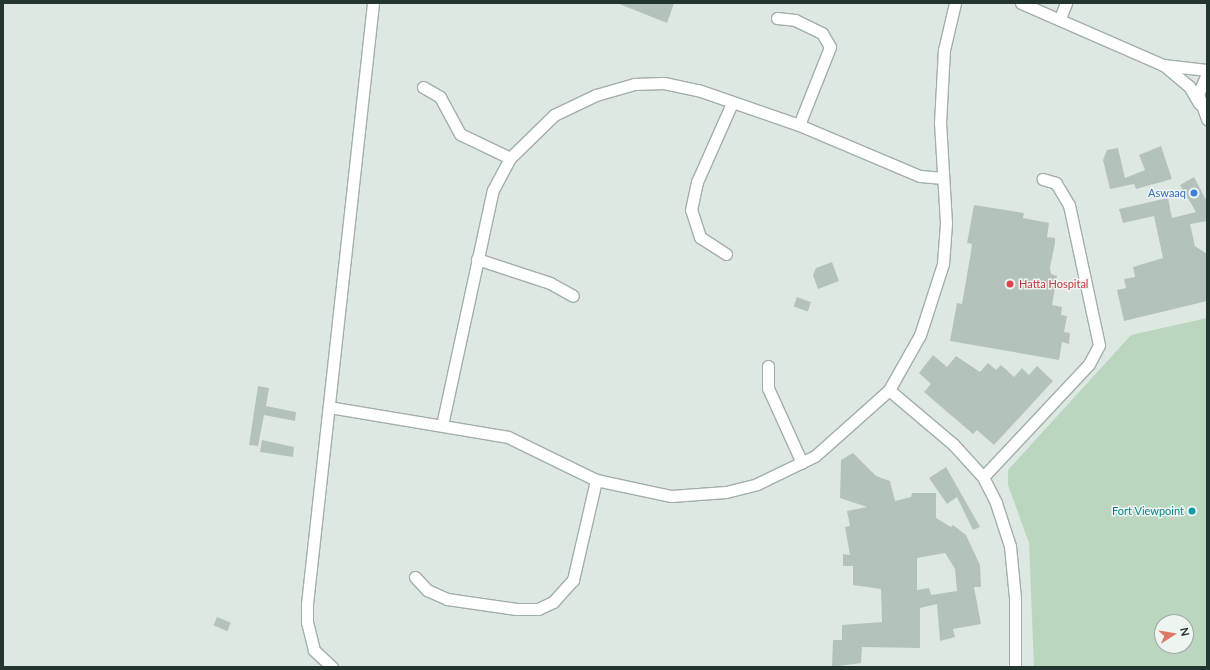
<!DOCTYPE html>
<style>
body{margin:0}
#map{position:relative;width:1210px;height:670px;overflow:hidden;background:#dee8e3;font-family:Lato,sans-serif}
div>[style]{position:absolute}
.green>*{inset:0;background:#bad6bf}
.building>*{inset:0;background:#b4c2bc;transform-origin:0 0}
.round{border-radius:50%}
.roads{filter:drop-shadow(1px 0 #a2afa9) drop-shadow(-1px 0 #a2afa9) drop-shadow(0 1px #a2afa9) drop-shadow(0 -1px #a2afa9)}
.minor>*{height:11px;margin:-5.5px;padding:0 5.5px;transform-origin:5.5px;border-radius:5.5px;background:#fff}
.dots>*{width:11px;height:11px;translate:-50% -50%;box-sizing:border-box;border:2px solid #eef5f1;border-radius:50%}
span{translate:-50% -50%;white-space:nowrap;text-align:center;line-height:1.15;-webkit-text-stroke:3px #eef5f1;paint-order:stroke}
.shop-label{font-size:11px;color:#366cbe}
.right{translate:-100% -50%;text-align:right}
.health-label{font-size:11px;color:#be3a42}
.left{translate:0 -50%;text-align:left}
.culture-label{font-size:11px;color:#0d838f}
.frame{position:absolute;inset:0;border:4px solid #22352e;pointer-events:none}
.north{position:absolute;left:1154px;top:614px;width:40px;height:40px;box-sizing:border-box;background:#eef5f1;border:1px solid #9ca8a3;border-radius:50%;rotate:78deg;font-size:11px;font-weight:700;line-height:16px;text-align:center;color:#22352e}
.north::after{content:'';display:block;margin:auto;width:14px;height:18px;background:#df7965;clip-path:polygon(50% 0,100% 100%,50% 72%,0 100%)}
</style>
<div id="map">
<div class="green">
<i style="clip-path:polygon(evenodd,1207px 318px,1207px 667px,1034px 667px,1029px 543px,1008px 485px,1008px 470px,1131px 335px,1207px 318px,1162px 622px,1186px 622px,1186px 646px,1162px 646px,1162px 622px)"></i>
</div>
<div class="building">
<i style="clip-path:polygon(617px 3px,674px 3px,667px 23px)"></i>
<i style="clip-path:polygon(1161px 146px,1172px 179px,1136px 189px,1134px 184px,1110px 189px,1103px 160px,1107px 150px,1118px 148px,1125px 178px,1145px 170px,1139px 155px)"></i>
<i style="clip-path:polygon(1194px 177px,1207px 202px,1207px 221px,1190px 224px,1195px 246px,1207px 254px,1207px 301px,1124px 321px,1117px 290px,1126px 288px,1124px 279px,1135px 277px,1133px 267px,1163px 258px,1154px 216px,1123px 223px,1119px 209px,1168px 198px,1172px 218px,1196px 212px,1180px 185px)"></i>
<i style="clip-path:polygon(974px 205px,1024px 213px,1023px 218px,1049px 223px,1047px 237px,1055px 238px,1055px 243px,1050px 268px,1051px 274px,1057px 276px,1052px 305px,1062px 307px,1061px 315px,1067px 316px,1064px 332px,1070px 333px,1069px 344px,1062px 342px,1059px 360px,950px 341px,957px 303px,962px 304px,971px 252px,972px 244px,967px 243px)"></i>
<i style="clip-path:polygon(832px 262px,839px 281px,818px 289px,813px 275px,816px 268px)"></i>
<i style="left:797px;top:297px;width:15px;height:10px;rotate:20deg"></i>
<i style="clip-path:polygon(933px 355px,947px 367px,956px 356px,980px 372px,988px 363px,996px 370px,1001px 365px,1014px 377px,1022px 368px,1029px 375px,1037px 366px,1053px 381px,994px 445px,977px 430px,973px 434px,924px 392px,931px 384px,919px 373px)"></i>
<i style="clip-path:polygon(258px 386px,269px 388px,266px 406px,296px 412px,295px 421px,264px 415px,258px 446px,249px 445px)"></i>
<i style="clip-path:polygon(262px 440px,294px 447px,293px 457px,260px 452px)"></i>
<i style="clip-path:polygon(evenodd,853px 453px,876px 476px,890px 481px,895px 501px,911px 497px,912px 493px,936px 493px,936px 518px,951px 527px,953px 525px,966px 535px,980px 565px,981px 587px,974px 587px,981px 624px,953px 629px,955px 637px,940px 641px,937px 604px,920px 608px,920px 648px,862px 647px,861px 663px,832px 667px,833px 640px,842px 640px,842px 625px,882px 622px,881px 589px,853px 585px,853px 566px,843px 566px,843px 554px,850px 555px,845px 527px,850px 526px,847px 511px,867px 507px,840px 498px,841px 460px,853px 453px,945px 553px,955px 569px,957px 591px,931px 595px,929px 588px,917px 590px,917px 558px,945px 553px)"></i>
<i style="clip-path:polygon(946px 467px,980px 527px,973px 530px,957px 497px,947px 504px,929px 478px)"></i>
<i class="round" style="left:1188px;top:507px;width:8px;height:8px"></i>
<i style="left:217px;top:617px;width:15px;height:9px;rotate:23deg"></i>
</div>
<div class="roads">
<div class="minor">
<i style="left:1021px;top:3px;width:155px;rotate:23.6deg"></i>
<i style="left:1163px;top:65px;width:44px;rotate:6.5deg"></i>
<i style="left:777px;top:18px;width:18px;rotate:6deg"></i>
<i style="left:795px;top:20px;width:30px;rotate:26deg"></i>
<i style="left:822px;top:33px;width:16px;rotate:60deg"></i>
<i style="left:830px;top:47px;width:84px;rotate:111.7deg"></i>
<i style="left:1060px;top:18px;width:16px;rotate:-68deg"></i>
<i style="left:1166px;top:67px;width:30px;rotate:40deg"></i>
<i style="left:1189px;top:86px;width:20px;rotate:60deg"></i>
<i style="left:1207px;top:74px;width:22px;rotate:114deg"></i>
<i style="left:1198px;top:94px;width:27px;rotate:70deg"></i>
<i style="left:423px;top:87px;width:20px;rotate:30deg"></i>
<i style="left:440px;top:97px;width:42px;rotate:61.6deg"></i>
<i style="left:460px;top:134px;width:55px;rotate:25.6deg"></i>
<i style="left:726px;top:254px;width:31px;rotate:-147deg"></i>
<i style="left:700px;top:237px;width:28px;rotate:-108deg"></i>
<i style="left:691px;top:210px;width:29px;rotate:-78deg"></i>
<i style="left:697px;top:182px;width:86px;rotate:-66.1deg"></i>
<i style="left:477px;top:259px;width:77px;rotate:18.2deg"></i>
<i style="left:550px;top:283px;width:26px;rotate:29deg"></i>
<i style="left:768px;top:366px;width:22px;rotate:90deg"></i>
<i style="left:768px;top:388px;width:82px;rotate:65.6deg"></i>
<i style="left:889px;top:390px;width:84px;rotate:40.2deg"></i>
<i style="left:953px;top:444px;width:45px;rotate:47.7deg"></i>
<i style="left:983px;top:477px;width:29px;rotate:63deg"></i>
<i style="left:996px;top:503px;width:45px;rotate:72deg"></i>
<i style="left:1010px;top:546px;width:52px;rotate:84.5deg"></i>
<i style="left:1015px;top:598px;width:69px;rotate:90deg"></i>
<i style="left:329px;top:407px;width:181px;rotate:9.5deg"></i>
<i style="left:508px;top:437px;width:98px;rotate:26deg"></i>
<i style="left:596px;top:480px;width:77px;rotate:12deg"></i>
<i style="left:671px;top:496px;width:55px;rotate:-4.2deg"></i>
<i style="left:726px;top:492px;width:32px;rotate:-14deg"></i>
<i style="left:757px;top:484px;width:64px;rotate:-25.8deg"></i>
<i style="left:815px;top:456px;width:99px;rotate:-41.7deg"></i>
<i style="left:889px;top:390px;width:63px;rotate:-60.6deg"></i>
<i style="left:920px;top:335px;width:75px;rotate:-72.1deg"></i>
<i style="left:943px;top:264px;width:41px;rotate:-85.8deg"></i>
<i style="left:946px;top:223px;width:100px;rotate:-93.4deg"></i>
<i style="left:940px;top:123px;width:73px;rotate:-86.9deg"></i>
<i style="left:944px;top:50px;width:48px;rotate:-76.8deg"></i>
<i style="left:442px;top:425px;width:240px;rotate:-77.8deg"></i>
<i style="left:493px;top:190px;width:36px;rotate:-62deg"></i>
<i style="left:510px;top:158px;width:62px;rotate:-44.3deg"></i>
<i style="left:554px;top:115px;width:47px;rotate:-25.5deg"></i>
<i style="left:596px;top:95px;width:40px;rotate:-16deg"></i>
<i style="left:634px;top:84px;width:30px;rotate:-2deg"></i>
<i style="left:664px;top:83px;width:35px;rotate:12deg"></i>
<i style="left:698px;top:90px;width:107px;rotate:19.1deg"></i>
<i style="left:799px;top:125px;width:131px;rotate:22.9deg"></i>
<i style="left:920px;top:176px;width:23px;rotate:5deg"></i>
<i style="left:983px;top:477px;width:155px;rotate:-46.8deg"></i>
<i style="left:1089px;top:364px;width:21px;rotate:-62deg"></i>
<i style="left:1099px;top:345px;width:143px;rotate:-102.1deg"></i>
<i style="left:1069px;top:205px;width:26px;rotate:-121deg"></i>
<i style="left:1056px;top:183px;width:14px;rotate:-163deg"></i>
<i style="left:415px;top:577px;width:18px;rotate:47deg"></i>
<i style="left:427px;top:590px;width:22px;rotate:24deg"></i>
<i style="left:447px;top:599px;width:70px;rotate:8.2deg"></i>
<i style="left:516px;top:609px;width:22px"></i>
<i style="left:538px;top:609px;width:17px;rotate:-25deg"></i>
<i style="left:553px;top:602px;width:30px;rotate:-48deg"></i>
<i style="left:573px;top:580px;width:103px;rotate:-77deg"></i>
<i style="left:332px;top:667px;width:25px;rotate:-137deg"></i>
<i style="left:314px;top:650px;width:29px;rotate:-104deg"></i>
<i style="left:307px;top:622px;width:18px;rotate:-90deg"></i>
<i style="left:307px;top:604px;width:605px;rotate:-83.73deg"></i>
</div>
</div>
<div class="dots">
<i style="left:1194px;top:193px;background:#3f7fe0"></i>
<i style="left:1010px;top:284px;background:#e0444e"></i>
<i style="left:1192px;top:511px;background:#0f9aa8"></i>
</div>
<div class="shop-label">
<span class="right" style="left:1186px;top:193px">Aswaaq</span>
</div>
<div class="health-label">
<span class="left" style="left:1019px;top:284px">Hatta Hospital</span>
</div>
<div class="culture-label">
<span class="right" style="left:1184px;top:511px">Fort Viewpoint</span>
</div>
<div class="frame"></div>
<div class="north">N</div>
</div>
